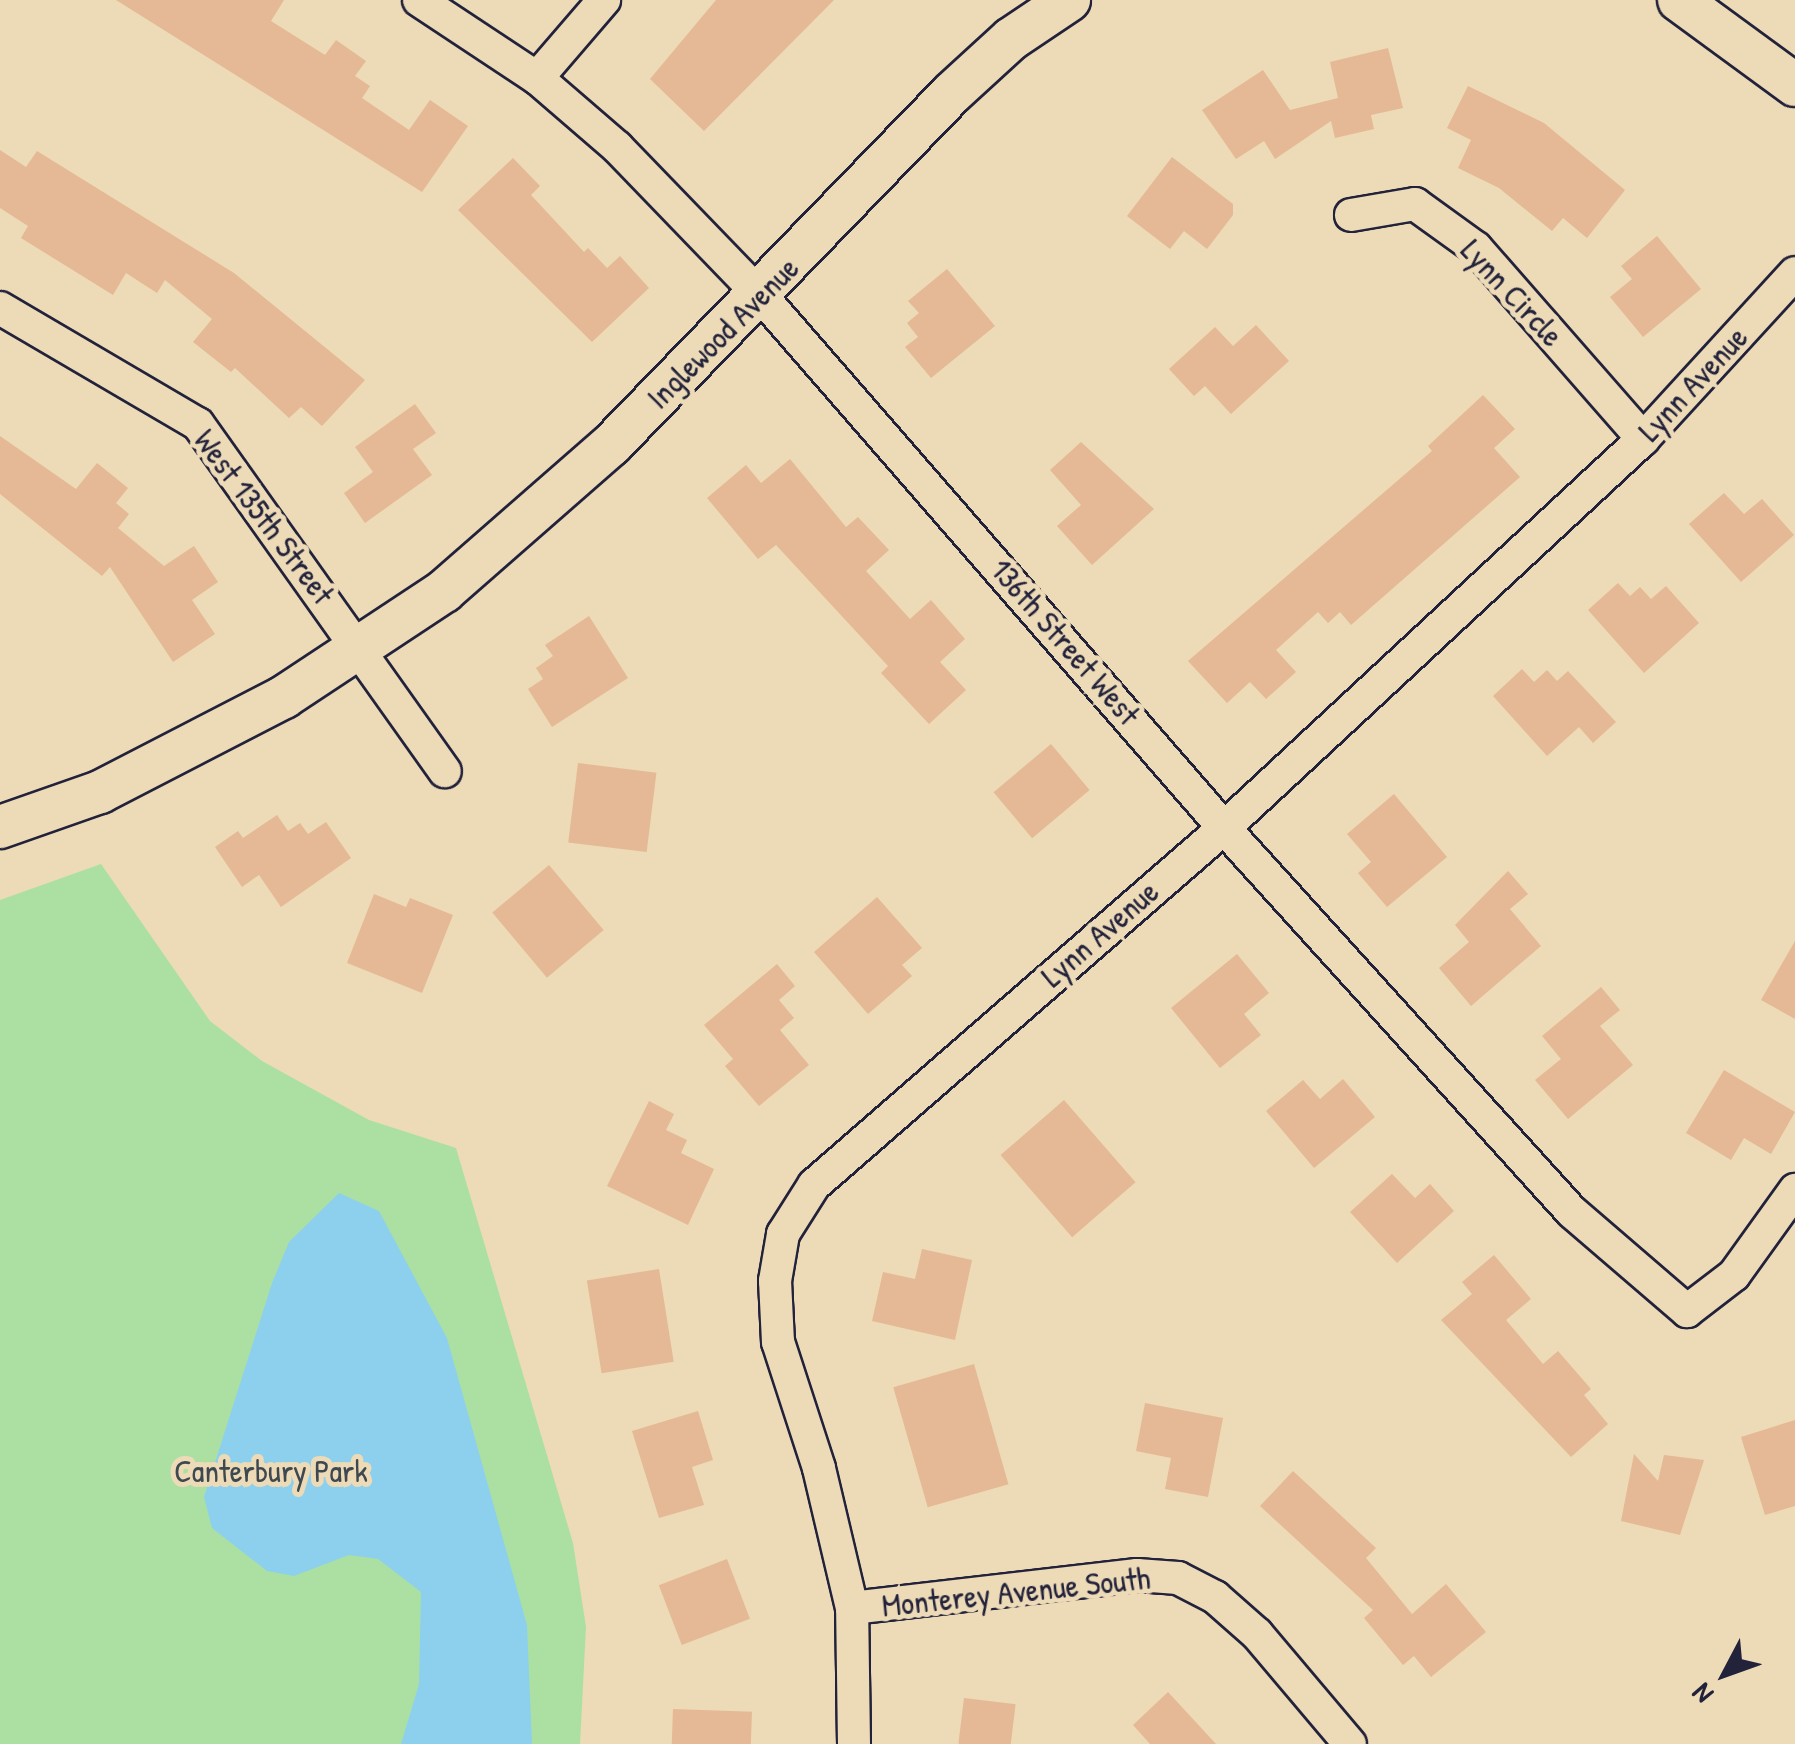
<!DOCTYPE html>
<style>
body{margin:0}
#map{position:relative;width:1795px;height:1744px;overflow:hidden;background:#eddab7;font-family:"Patrick Hand",sans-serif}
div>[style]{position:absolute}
.green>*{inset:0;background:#abe0a2}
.water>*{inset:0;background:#8cd0ee}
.building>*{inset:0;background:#e5b995;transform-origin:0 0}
.roads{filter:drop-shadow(2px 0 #22223b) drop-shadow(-2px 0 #22223b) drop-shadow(0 2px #22223b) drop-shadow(0 -2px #22223b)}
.minor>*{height:32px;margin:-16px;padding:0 16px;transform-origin:16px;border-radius:16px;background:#eddab7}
.tertiary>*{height:42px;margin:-21px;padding:0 21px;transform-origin:21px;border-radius:21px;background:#eddab7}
span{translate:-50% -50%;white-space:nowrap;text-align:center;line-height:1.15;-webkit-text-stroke:10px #eddab7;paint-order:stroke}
.street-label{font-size:32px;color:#22223b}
.park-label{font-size:32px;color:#3d4850}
.north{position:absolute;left:1675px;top:1624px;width:100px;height:100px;-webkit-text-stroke:8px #eddab7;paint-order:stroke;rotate:229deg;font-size:28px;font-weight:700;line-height:40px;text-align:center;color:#22223b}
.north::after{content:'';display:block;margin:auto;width:35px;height:45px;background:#22223b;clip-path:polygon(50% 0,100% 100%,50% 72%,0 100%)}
</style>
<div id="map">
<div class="green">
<i style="clip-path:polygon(101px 864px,210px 1021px,262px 1061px,369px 1120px,456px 1148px,573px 1543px,586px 1627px,580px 1744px,0 1744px,0 900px)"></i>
</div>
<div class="water">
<i style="clip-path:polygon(339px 1193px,379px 1211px,447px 1338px,527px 1625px,532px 1744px,401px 1744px,419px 1684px,421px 1592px,378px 1559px,349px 1555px,294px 1576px,267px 1571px,212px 1528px,204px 1497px,272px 1283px,289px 1242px)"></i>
</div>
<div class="building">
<i style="clip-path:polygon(116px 0,284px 0,271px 21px,325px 55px,336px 40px,366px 61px,355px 76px,370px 86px,362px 98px,409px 130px,430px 100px,468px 126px,422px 192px)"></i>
<i style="clip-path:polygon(716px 0,834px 0,704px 131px,650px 79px)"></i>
<i style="clip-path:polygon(1388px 48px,1403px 108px,1371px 115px,1374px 129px,1335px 138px,1331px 121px,1275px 159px,1264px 141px,1236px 159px,1202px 110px,1263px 70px,1290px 110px,1338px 98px,1330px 62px)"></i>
<i style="clip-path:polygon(1468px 86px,1544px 123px,1625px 190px,1587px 238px,1563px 218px,1552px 231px,1499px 188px,1458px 168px,1471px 140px,1447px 128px)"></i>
<i style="clip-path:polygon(0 150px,26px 167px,37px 151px,234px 273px,365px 380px,322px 426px,301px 407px,289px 418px,235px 368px,231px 372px,193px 342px,212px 319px,165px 280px,157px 293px,126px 273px,113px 295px,21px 238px,28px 226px,0 208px)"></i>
<i style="clip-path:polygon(1172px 157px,1233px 204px,1233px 215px,1207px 249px,1184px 231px,1170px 249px,1127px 216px)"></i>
<i style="clip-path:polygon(513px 158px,540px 186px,531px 195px,584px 252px,588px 248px,607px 268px,620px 256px,649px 288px,592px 342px,458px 210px)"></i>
<i style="clip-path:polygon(1657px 236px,1701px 289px,1643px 337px,1610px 297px,1632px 279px,1621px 266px)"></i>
<i style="clip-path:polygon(947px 269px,995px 326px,931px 378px,905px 347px,918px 337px,907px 323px,919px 313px,908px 301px)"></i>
<i style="clip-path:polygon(1256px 325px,1289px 361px,1231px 414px,1205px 386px,1194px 396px,1169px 369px,1215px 327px,1233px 346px)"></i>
<i style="clip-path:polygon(1483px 395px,1515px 429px,1494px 448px,1520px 477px,1351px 625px,1340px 612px,1328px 623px,1318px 612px,1276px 650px,1296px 672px,1266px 699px,1250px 682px,1227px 703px,1188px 661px,1432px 451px,1428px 446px)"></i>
<i style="clip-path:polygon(415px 404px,436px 433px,413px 449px,432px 475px,365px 523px,344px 493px,373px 472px,355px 447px)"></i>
<i style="clip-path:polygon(0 436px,76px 489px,97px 463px,128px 488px,116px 503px,129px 514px,118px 528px,164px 566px,194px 546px,218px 582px,192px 600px,215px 634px,173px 662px,110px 567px,102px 576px,0 494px)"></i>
<i style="clip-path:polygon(1081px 442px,1154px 509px,1092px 565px,1057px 526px,1081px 505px,1050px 470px)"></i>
<i style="clip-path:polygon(790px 459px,846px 527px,858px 517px,889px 550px,866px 571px,910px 619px,931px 600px,965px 639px,940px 662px,966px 690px,929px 724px,881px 673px,888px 666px,776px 545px,758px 559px,707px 498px,746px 465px,761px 483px)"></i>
<i style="clip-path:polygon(1724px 493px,1744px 514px,1762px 499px,1794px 535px,1741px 582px,1689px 524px)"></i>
<i style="clip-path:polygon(1618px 583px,1630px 596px,1640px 587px,1651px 599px,1666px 586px,1699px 623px,1644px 673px,1588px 610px)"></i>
<i style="clip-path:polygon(589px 616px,628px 678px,552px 727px,528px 689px,543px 679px,536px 668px,553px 656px,545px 645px)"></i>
<i style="clip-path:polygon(1522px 669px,1534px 682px,1547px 670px,1557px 681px,1568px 671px,1616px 722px,1593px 743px,1579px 727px,1547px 756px,1493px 696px)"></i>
<i style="left:1051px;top:744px;width:60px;height:75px;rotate:50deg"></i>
<i style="left:578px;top:763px;width:79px;height:80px;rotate:7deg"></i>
<i style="clip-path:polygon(1394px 794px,1447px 857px,1387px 907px,1358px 873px,1371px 862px,1347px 834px)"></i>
<i style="clip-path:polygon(277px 815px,288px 831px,300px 823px,308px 834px,326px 822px,351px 858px,281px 907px,259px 875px,242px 887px,215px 847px,238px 831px,243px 838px)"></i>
<i style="left:549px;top:865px;width:85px;height:74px;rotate:50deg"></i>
<i style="clip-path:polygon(1508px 871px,1528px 894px,1510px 909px,1541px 946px,1471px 1006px,1439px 968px,1469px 942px,1455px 925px)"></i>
<i style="clip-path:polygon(374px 894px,406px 907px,410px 898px,453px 915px,422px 993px,347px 963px)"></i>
<i style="clip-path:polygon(877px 897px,922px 948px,902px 965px,912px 976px,868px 1014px,814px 952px)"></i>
<i style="clip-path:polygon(1795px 941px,1795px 1019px,1761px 1000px)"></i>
<i style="clip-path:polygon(1237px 954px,1269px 993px,1244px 1014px,1261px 1035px,1220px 1068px,1171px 1008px)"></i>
<i style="clip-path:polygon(777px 964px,795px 986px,779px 1000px,794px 1018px,780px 1030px,809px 1065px,759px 1106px,725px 1066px,733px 1059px,704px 1025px)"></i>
<i style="clip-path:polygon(1601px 987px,1620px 1010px,1600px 1026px,1633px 1065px,1568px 1119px,1535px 1080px,1561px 1059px,1542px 1036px)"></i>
<i style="clip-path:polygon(1724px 1070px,1795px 1112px,1771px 1154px,1744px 1138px,1731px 1160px,1686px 1133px)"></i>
<i style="clip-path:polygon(1343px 1079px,1375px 1117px,1314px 1168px,1266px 1111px,1303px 1080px,1320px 1099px)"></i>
<i style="left:1064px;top:1100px;width:109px;height:84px;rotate:49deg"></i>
<i style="clip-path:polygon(649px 1101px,674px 1114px,666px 1130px,687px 1140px,681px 1153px,714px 1169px,688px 1225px,607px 1186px)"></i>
<i style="clip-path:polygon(1392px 1174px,1415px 1198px,1430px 1184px,1454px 1211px,1397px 1263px,1350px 1212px)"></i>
<i style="clip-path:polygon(922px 1249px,972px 1260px,955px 1340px,872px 1321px,883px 1272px,915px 1279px)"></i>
<i style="clip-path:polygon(1494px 1255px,1531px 1299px,1506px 1320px,1543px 1364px,1558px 1351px,1591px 1389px,1584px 1395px,1608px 1424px,1571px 1457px,1441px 1320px,1472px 1294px,1462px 1282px)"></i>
<i style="left:659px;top:1269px;width:94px;height:73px;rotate:81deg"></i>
<i style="left:974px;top:1364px;width:125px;height:84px;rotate:74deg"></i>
<i style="clip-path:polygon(1145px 1403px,1223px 1418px,1208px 1497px,1165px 1489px,1171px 1458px,1136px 1451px)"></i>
<i style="clip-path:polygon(698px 1411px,713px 1460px,692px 1467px,704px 1505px,659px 1518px,632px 1431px)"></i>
<i style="clip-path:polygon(1795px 1420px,1795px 1506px,1765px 1515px,1741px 1437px)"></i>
<i style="clip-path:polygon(1634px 1454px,1658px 1481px,1664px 1455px,1704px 1460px,1680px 1535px,1621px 1521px)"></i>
<i style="clip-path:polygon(1293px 1471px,1376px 1548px,1366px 1558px,1412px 1614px,1446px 1584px,1486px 1632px,1431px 1677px,1414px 1656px,1403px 1665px,1364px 1618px,1373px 1610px,1260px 1506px)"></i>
<i style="left:727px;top:1559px;width:64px;height:73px;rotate:69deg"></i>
<i style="clip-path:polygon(1168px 1692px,1216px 1744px,1150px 1744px,1133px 1725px)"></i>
<i style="left:964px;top:1698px;width:52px;height:46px;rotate:7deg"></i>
<i style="left:673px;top:1709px;width:79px;height:35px;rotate:2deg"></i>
</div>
<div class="roads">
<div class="minor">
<i style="left:419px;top:0;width:141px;rotate:33.5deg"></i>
<i style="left:537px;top:78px;width:106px;rotate:40.8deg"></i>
<i style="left:617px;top:147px;width:209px;rotate:46deg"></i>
<i style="left:762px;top:297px;width:704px;rotate:48.97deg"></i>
<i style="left:1224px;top:828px;width:518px;rotate:47.82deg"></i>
<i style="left:1572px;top:1212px;width:152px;rotate:40.7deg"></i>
<i style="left:1687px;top:1311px;width:59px;rotate:-37.5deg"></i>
<i style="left:1734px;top:1275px;width:105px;rotate:-54.3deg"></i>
<i style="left:537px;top:78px;width:103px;rotate:-49.3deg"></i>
<i style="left:1351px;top:215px;width:65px;rotate:-9.8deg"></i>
<i style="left:1415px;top:204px;width:75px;rotate:35.8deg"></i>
<i style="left:1476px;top:248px;width:254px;rotate:48.8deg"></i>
<i style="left:0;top:308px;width:229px;rotate:30.4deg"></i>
<i style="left:198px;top:424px;width:426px;rotate:54.6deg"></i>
<i style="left:852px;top:1608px;width:287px;rotate:-6.6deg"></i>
<i style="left:1137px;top:1575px;width:41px;rotate:4.2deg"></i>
<i style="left:1178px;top:1578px;width:42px;rotate:27.2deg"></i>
<i style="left:1215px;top:1597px;width:56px;rotate:41.4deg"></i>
<i style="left:1257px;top:1634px;width:144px;rotate:49.8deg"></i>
<i style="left:854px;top:1744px;width:136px;rotate:-90.8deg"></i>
<i style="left:852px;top:1608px;width:144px;rotate:-103.3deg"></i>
<i style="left:819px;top:1468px;width:133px;rotate:-108deg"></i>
<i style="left:778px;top:1342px;width:61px;rotate:-92.8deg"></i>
<i style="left:775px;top:1281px;width:48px;rotate:-80.3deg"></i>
<i style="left:783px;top:1234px;width:58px;rotate:-57.7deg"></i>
<i style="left:814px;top:1185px;width:544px;rotate:-41.05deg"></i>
<i style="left:1224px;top:828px;width:572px;rotate:-42.87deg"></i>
<i style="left:1643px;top:439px;width:225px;rotate:-47.5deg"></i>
</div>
<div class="tertiary">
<i style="left:1679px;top:0;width:144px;rotate:36.2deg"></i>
<i style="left:0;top:827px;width:106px;rotate:-19.3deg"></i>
<i style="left:100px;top:792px;width:207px;rotate:-27.3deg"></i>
<i style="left:284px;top:697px;width:192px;rotate:-33.5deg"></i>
<i style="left:444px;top:591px;width:222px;rotate:-41.2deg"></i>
<i style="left:611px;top:445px;width:490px;rotate:-45.9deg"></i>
<i style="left:952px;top:93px;width:80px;rotate:-42.5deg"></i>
<i style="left:1011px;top:39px;width:70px;rotate:-33.9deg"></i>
</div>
</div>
<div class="street-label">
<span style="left:1512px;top:293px;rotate:47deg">Lynn Circle</span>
<span style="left:723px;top:333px;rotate:-45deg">Inglewood Avenue</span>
<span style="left:1693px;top:384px;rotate:-47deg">Lynn Avenue</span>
<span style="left:264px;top:517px;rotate:53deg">West 135th Street</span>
<span style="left:1065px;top:642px;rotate:49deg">136th Street West</span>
<span style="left:1100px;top:934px;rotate:-41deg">Lynn Avenue</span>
<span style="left:1016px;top:1592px;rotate:-6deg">Monterey Avenue South</span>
</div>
<div class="park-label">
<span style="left:271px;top:1471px">Canterbury Park</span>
</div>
<div class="north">N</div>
</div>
